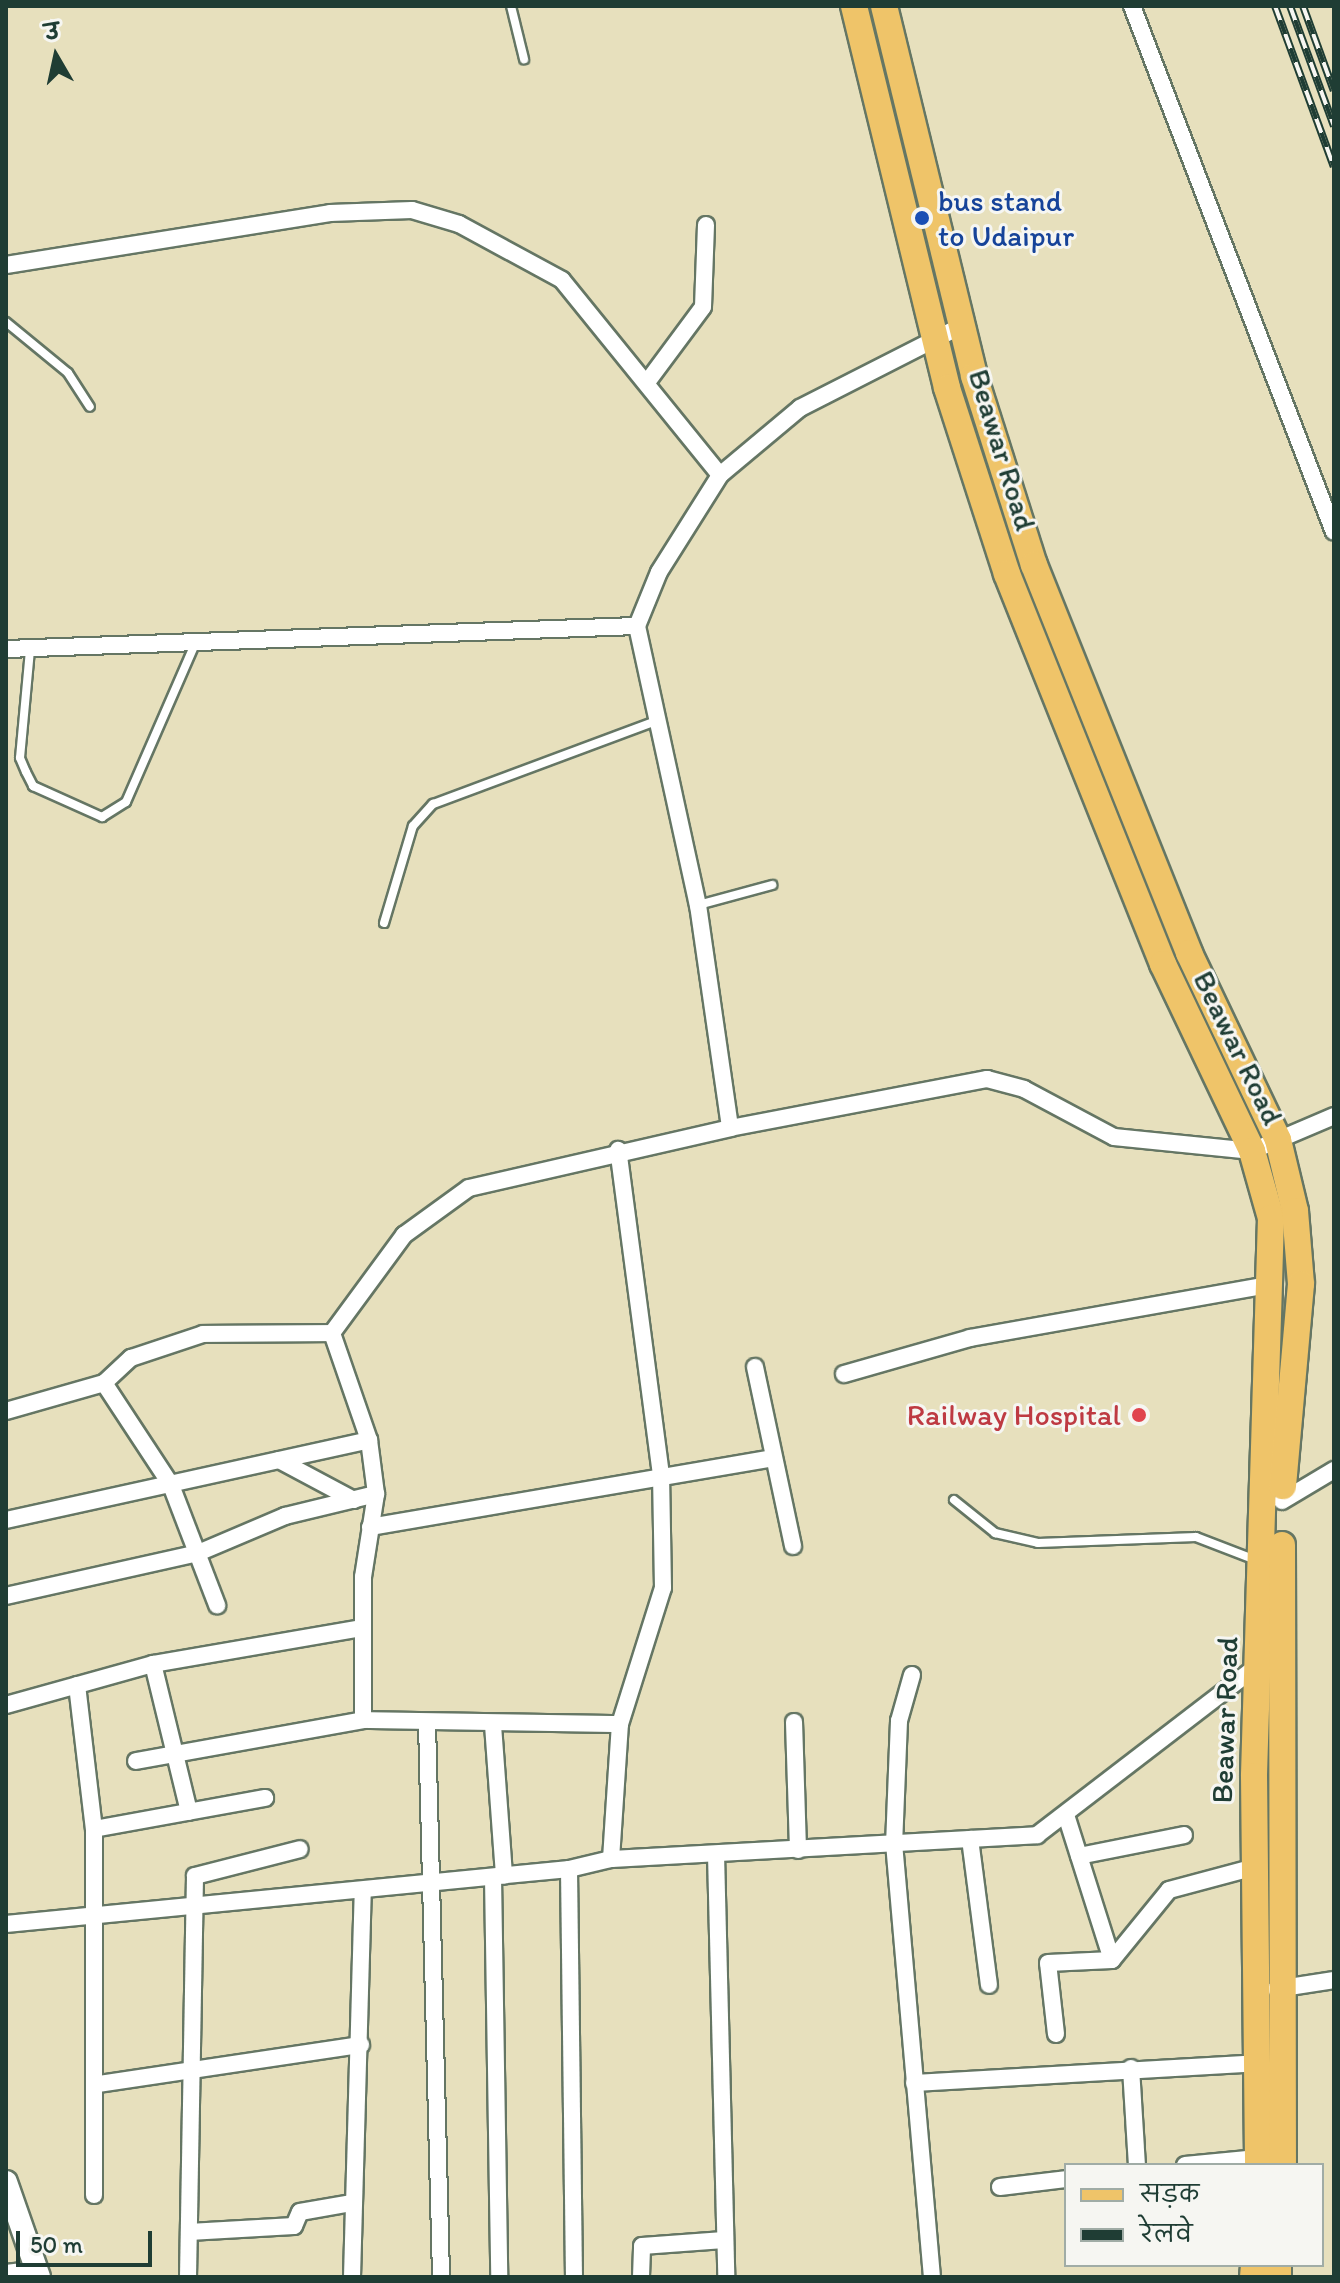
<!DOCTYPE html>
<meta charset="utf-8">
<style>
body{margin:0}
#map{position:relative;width:1340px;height:2283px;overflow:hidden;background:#e7e0bd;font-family:Itim,"Playpen Sans Deva",sans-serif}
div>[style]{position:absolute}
.roads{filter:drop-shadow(2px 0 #657664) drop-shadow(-2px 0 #657664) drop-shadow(0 2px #657664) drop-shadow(0 -2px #657664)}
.service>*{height:8px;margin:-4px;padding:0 4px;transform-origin:4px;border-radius:4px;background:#fff}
.minor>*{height:16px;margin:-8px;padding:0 8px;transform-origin:8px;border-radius:8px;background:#fff}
.tertiary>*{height:22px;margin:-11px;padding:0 11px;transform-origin:11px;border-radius:11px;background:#fff}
.primary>*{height:26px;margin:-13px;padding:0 13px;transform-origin:13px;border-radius:13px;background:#efc469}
.rail>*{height:8px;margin-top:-4px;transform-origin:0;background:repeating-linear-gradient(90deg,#f6f6f2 0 15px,#1f3d34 0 30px);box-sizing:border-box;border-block:2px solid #1f3d34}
.dots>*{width:22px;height:22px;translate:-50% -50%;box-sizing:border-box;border:4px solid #f6f6f2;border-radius:50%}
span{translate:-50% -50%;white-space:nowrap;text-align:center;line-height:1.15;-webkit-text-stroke:6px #f6f6f2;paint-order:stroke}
.transit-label{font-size:30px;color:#164399}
.left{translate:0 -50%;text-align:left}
.street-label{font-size:30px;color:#1f3d34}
.health-label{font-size:30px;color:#be3a42}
.right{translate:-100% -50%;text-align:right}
.frame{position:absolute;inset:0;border:8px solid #1f3d34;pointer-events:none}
.legend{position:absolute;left:1064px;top:2163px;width:260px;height:104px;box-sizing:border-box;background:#f6f6f2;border:2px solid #a0aca6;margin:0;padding:10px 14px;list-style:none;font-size:24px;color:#1f3d34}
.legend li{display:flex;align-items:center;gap:16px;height:40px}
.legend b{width:40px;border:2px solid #a0aca6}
.north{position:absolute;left:16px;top:16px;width:80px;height:80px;-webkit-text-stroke:6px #f6f6f2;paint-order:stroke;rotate:351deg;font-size:22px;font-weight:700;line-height:32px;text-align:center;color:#1f3d34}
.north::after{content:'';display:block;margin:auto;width:28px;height:36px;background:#1f3d34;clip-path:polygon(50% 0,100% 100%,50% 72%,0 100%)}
.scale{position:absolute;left:16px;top:2231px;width:136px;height:36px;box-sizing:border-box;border:4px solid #1f3d34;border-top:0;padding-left:10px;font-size:24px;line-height:28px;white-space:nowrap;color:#1f3d34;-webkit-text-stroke:6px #f6f6f2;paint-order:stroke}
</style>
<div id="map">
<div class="roads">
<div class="service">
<i style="left:511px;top:6px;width:55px;rotate:76.2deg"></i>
<i style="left:6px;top:322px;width:80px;rotate:39.4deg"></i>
<i style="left:68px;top:373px;width:40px;rotate:57.1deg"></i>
<i style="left:30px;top:650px;width:108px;rotate:95.3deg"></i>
<i style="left:20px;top:758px;width:15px;rotate:67deg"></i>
<i style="left:26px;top:772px;width:16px;rotate:63deg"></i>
<i style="left:33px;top:786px;width:76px;rotate:24.2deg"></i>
<i style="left:102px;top:817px;width:28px;rotate:-32deg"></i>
<i style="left:126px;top:802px;width:170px;rotate:-66.4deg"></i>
<i style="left:698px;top:905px;width:77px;rotate:-15.1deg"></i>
<i style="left:384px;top:923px;width:101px;rotate:-73.4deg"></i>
<i style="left:413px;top:826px;width:30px;rotate:-48deg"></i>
<i style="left:433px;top:804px;width:236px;rotate:-20.4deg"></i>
<i style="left:954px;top:1500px;width:53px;rotate:38.8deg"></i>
<i style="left:995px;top:1533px;width:44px;rotate:13.1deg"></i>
<i style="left:1038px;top:1543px;width:158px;rotate:-2.2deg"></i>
<i style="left:1196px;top:1537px;width:64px;rotate:21deg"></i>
</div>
<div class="minor">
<i style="left:1132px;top:6px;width:563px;rotate:68.99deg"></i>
<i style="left:6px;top:265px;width:328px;rotate:-9.1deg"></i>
<i style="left:330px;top:213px;width:82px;rotate:-2.1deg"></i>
<i style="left:412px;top:210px;width:49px;rotate:16.6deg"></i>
<i style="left:459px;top:224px;width:117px;rotate:28.5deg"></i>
<i style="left:562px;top:280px;width:251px;rotate:51deg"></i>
<i style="left:648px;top:381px;width:92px;rotate:-53.4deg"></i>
<i style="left:703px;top:307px;width:82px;rotate:-87.9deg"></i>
<i style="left:637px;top:626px;width:286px;rotate:77.7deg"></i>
<i style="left:698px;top:905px;width:225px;rotate:81.8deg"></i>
<i style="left:730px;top:1128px;width:262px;rotate:-10.8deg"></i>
<i style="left:987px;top:1079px;width:38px;rotate:15deg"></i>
<i style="left:1024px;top:1089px;width:102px;rotate:28.1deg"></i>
<i style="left:1114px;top:1137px;width:139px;rotate:5.8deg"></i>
<i style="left:1252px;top:1151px;width:89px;rotate:-23.1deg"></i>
<i style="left:6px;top:649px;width:631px;rotate:-2.09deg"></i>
<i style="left:637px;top:626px;width:58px;rotate:-67.8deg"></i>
<i style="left:659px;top:572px;width:115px;rotate:-57.8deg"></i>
<i style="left:720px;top:475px;width:104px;rotate:-39.9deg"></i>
<i style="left:800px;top:408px;width:181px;rotate:-27deg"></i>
<i style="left:332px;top:1333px;width:113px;rotate:70.9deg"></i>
<i style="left:369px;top:1440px;width:54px;rotate:82.6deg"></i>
<i style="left:376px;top:1494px;width:84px;rotate:98.9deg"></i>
<i style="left:363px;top:1577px;width:143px;rotate:90deg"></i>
<i style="left:755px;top:1367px;width:183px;rotate:78deg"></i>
<i style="left:844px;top:1374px;width:131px;rotate:-15.9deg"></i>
<i style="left:970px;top:1338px;width:307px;rotate:-10.1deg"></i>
<i style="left:104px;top:1383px;width:122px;rotate:56.7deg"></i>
<i style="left:171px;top:1485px;width:129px;rotate:69deg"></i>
<i style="left:6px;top:1411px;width:102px;rotate:-15.9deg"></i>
<i style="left:104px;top:1383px;width:37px;rotate:-43deg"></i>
<i style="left:131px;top:1358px;width:76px;rotate:-18.4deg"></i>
<i style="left:203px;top:1334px;width:129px;rotate:-0.4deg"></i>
<i style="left:332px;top:1333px;width:122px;rotate:-53.7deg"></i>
<i style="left:404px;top:1235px;width:80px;rotate:-35.9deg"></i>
<i style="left:469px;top:1188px;width:268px;rotate:-12.9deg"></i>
<i style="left:279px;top:1460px;width:85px;rotate:28.1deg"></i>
<i style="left:1282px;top:1501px;width:61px;rotate:-30.8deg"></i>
<i style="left:6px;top:1520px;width:372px;rotate:-12.4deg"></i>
<i style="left:370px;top:1527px;width:408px;rotate:-9.7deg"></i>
<i style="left:6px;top:1596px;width:197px;rotate:-12.6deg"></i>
<i style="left:198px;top:1553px;width:95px;rotate:-23deg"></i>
<i style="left:285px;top:1516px;width:94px;rotate:-13.6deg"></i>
<i style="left:153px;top:1664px;width:152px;rotate:76.3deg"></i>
<i style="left:912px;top:1675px;width:48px;rotate:105.8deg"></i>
<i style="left:899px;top:1721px;width:122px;rotate:92.3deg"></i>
<i style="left:894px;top:1843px;width:436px;rotate:85deg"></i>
<i style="left:77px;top:1685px;width:145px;rotate:83.3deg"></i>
<i style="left:94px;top:1829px;width:174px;rotate:-10.3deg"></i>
<i style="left:6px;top:1705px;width:153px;rotate:-15.6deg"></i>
<i style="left:153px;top:1664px;width:212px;rotate:-9.8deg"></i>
<i style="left:794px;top:1722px;width:128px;rotate:88.2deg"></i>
<i style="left:427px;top:1723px;width:554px;rotate:88.55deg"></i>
<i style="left:493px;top:1725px;width:151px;rotate:85.8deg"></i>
<i style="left:136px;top:1761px;width:231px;rotate:-10.2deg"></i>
<i style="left:363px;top:1720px;width:257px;rotate:0.9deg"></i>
<i style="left:1066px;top:1815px;width:152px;rotate:72.4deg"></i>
<i style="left:1112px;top:1960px;width:90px;rotate:-50.8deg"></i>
<i style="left:1169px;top:1890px;width:89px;rotate:-15deg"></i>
<i style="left:94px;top:1829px;width:366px;rotate:90deg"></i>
<i style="left:970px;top:1839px;width:147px;rotate:82.6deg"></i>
<i style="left:716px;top:1854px;width:423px;rotate:88.6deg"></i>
<i style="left:1079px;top:1856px;width:107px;rotate:-11.3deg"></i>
<i style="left:611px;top:1859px;width:135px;rotate:-86.2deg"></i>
<i style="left:620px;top:1724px;width:143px;rotate:-72.5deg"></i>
<i style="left:663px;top:1588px;width:113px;rotate:-91deg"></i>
<i style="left:661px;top:1475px;width:328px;rotate:-97.5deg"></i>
<i style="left:569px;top:1869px;width:408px;rotate:89.3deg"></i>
<i style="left:493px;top:1877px;width:400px;rotate:89.1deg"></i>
<i style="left:6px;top:1924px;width:566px;rotate:-5.58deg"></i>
<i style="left:569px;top:1869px;width:43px;rotate:-13.4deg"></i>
<i style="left:611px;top:1859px;width:427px;rotate:-3.2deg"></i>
<i style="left:1037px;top:1835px;width:282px;rotate:-37.5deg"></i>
<i style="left:1276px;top:1989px;width:59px;rotate:-8.8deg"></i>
<i style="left:1056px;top:2034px;width:71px;rotate:-96.4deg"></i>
<i style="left:1048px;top:1963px;width:64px;rotate:-2.7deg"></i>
<i style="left:1131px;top:2068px;width:97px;rotate:86.5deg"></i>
<i style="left:914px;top:2083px;width:344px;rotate:-3.3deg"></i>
<i style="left:99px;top:2084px;width:265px;rotate:-8.5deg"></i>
<i style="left:1185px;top:2165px;width:73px;rotate:-5.5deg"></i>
<i style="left:1000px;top:2187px;width:66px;rotate:-6.9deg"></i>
<i style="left:189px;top:2232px;width:105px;rotate:-3.3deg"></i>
<i style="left:294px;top:2226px;width:15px;rotate:-67deg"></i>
<i style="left:300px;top:2212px;width:53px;rotate:-9.8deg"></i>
<i style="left:6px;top:2273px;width:32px;rotate:-7deg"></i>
<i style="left:188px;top:2277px;width:401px;rotate:-89deg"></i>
<i style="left:195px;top:1876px;width:108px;rotate:-14.4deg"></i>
<i style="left:352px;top:2277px;width:386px;rotate:-88.4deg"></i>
<i style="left:641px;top:2277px;width:31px;rotate:-88deg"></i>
<i style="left:642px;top:2246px;width:82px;rotate:-4.2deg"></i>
</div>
<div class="tertiary">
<i style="left:6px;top:2182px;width:101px;rotate:70.8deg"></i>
</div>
<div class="primary">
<i style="left:854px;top:6px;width:393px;rotate:76.3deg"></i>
<i style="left:947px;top:388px;width:195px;rotate:72.1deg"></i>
<i style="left:1007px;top:574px;width:420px;rotate:68.2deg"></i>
<i style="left:1163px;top:964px;width:207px;rotate:64.5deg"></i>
<i style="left:1252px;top:1151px;width:70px;rotate:74.2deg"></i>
<i style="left:1271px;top:1218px;width:558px;rotate:91.75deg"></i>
<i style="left:1254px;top:1776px;width:389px;rotate:89.4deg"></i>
<i style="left:884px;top:6px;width:381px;rotate:76.3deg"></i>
<i style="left:974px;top:376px;width:198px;rotate:72.4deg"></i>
<i style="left:1034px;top:565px;width:418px;rotate:68.2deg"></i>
<i style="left:1189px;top:953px;width:207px;rotate:64.5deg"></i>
<i style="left:1278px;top:1140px;width:73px;rotate:76.5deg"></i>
<i style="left:1295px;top:1211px;width:73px;rotate:85.3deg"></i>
<i style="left:1301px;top:1284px;width:203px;rotate:95.1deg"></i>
<i style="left:1282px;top:1545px;width:620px;rotate:89.91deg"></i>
<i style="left:1253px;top:2277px;width:12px;rotate:-85deg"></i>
<i style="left:1278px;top:2277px;width:12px;rotate:-90deg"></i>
</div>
</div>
<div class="rail">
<i style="left:1275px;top:6px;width:171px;rotate:69.9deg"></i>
<i style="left:1290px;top:6px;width:128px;rotate:69.9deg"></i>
<i style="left:1303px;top:6px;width:90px;rotate:70deg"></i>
</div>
<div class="dots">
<i style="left:922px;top:218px;background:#1a4fb4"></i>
<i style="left:1139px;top:1415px;background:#e0444e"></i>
</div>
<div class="transit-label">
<span class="left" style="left:938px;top:218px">bus stand<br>to Udaipur</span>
</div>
<div class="street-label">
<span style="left:1002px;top:450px;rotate:73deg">Beawar Road</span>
<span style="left:1238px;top:1048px;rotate:64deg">Beawar Road</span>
<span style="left:1225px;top:1720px;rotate:-88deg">Beawar Road</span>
</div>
<div class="health-label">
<span class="right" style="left:1121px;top:1415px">Railway Hospital</span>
</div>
<div class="frame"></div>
<ul class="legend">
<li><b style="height:10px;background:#efc469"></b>सड़क</li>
<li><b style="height:10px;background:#1f3d34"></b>रेलवे</li>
</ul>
<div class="north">उ</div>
<div class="scale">50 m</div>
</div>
